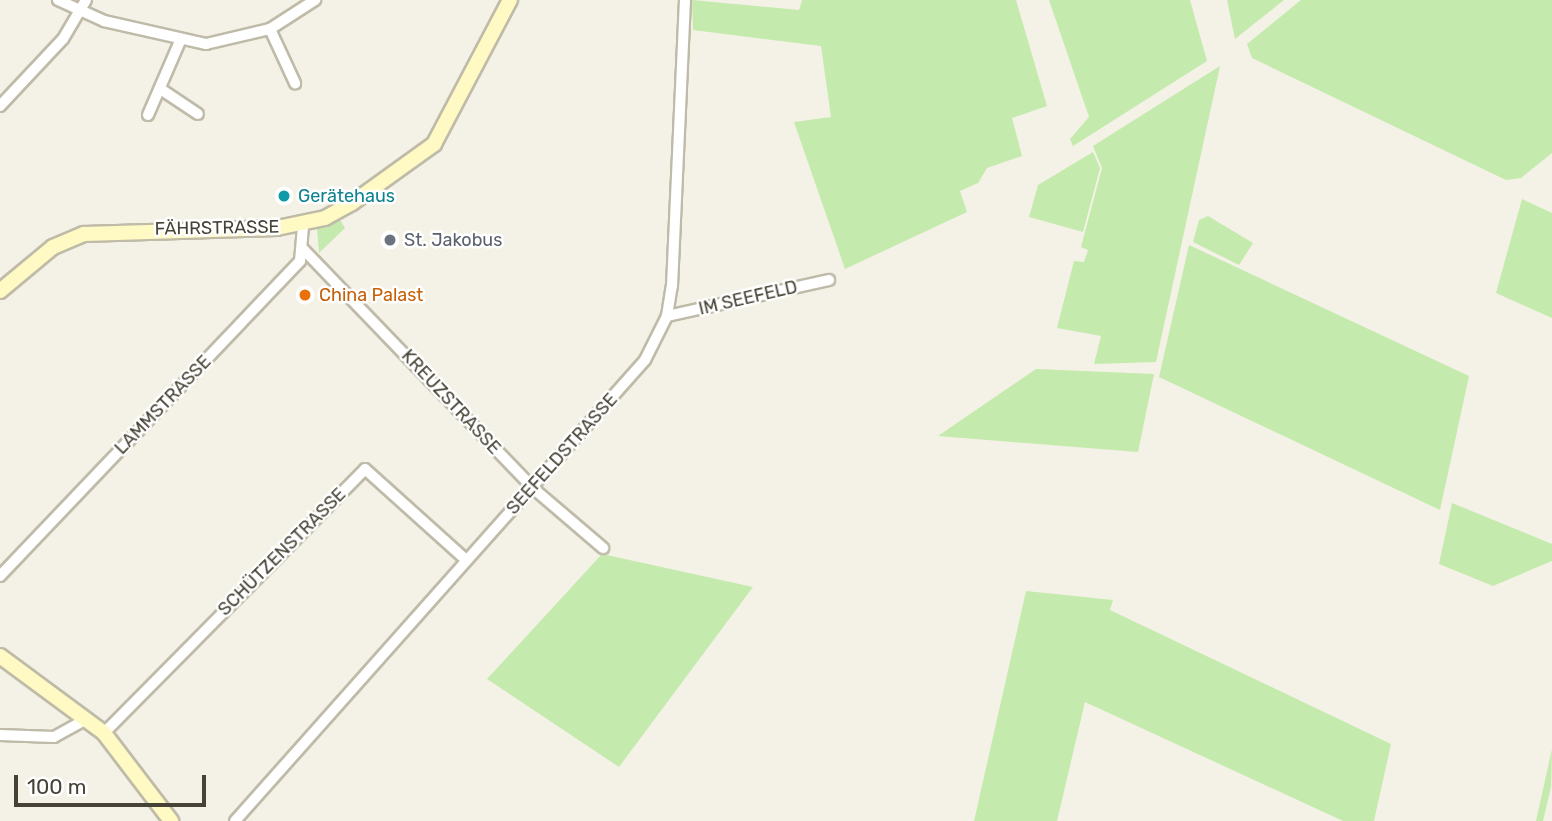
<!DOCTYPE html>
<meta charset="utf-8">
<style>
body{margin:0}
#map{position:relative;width:1552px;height:821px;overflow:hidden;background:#f4f2e6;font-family:Rubik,sans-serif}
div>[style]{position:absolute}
.green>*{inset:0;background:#c4eaad}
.roads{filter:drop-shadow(2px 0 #bfbba8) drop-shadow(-2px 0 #bfbba8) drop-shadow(0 2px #bfbba8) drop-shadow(0 -2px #bfbba8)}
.minor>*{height:10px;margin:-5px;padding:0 5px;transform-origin:5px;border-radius:5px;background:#fff}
.secondary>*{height:14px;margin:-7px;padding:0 7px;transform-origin:7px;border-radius:7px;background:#fffac4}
.dots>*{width:19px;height:19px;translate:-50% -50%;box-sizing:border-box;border:4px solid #fff;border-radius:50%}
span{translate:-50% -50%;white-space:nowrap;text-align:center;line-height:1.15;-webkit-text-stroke:5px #fff;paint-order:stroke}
.culture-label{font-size:18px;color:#0d838f}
.left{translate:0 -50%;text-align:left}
.street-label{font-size:18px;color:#464235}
.worship-label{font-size:18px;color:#5b616d}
.food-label{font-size:18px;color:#c56008}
.scale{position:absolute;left:14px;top:775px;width:192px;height:32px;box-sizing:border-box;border:4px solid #464235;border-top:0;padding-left:9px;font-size:21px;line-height:24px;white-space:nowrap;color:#464235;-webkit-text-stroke:5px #fff;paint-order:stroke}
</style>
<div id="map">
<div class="green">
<i style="clip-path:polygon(692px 0,799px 10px,802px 0,1016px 0,1047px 106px,1012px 118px,1022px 156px,987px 168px,978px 183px,960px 191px,967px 212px,845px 269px,794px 122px,831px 117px,821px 46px,693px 30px)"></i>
<i style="clip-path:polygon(1049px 0,1190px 0,1207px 61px,1073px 146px,1070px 139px,1089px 117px)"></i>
<i style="clip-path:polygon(1227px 0,1284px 0,1235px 39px)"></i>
<i style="clip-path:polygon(1301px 0,1552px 0,1552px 153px,1521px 178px,1506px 180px,1252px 58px,1247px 44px)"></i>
<i style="clip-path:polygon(1220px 66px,1156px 362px,1094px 364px,1101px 336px,1057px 328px,1074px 261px,1084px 262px,1088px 250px,1081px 247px,1102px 168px,1093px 146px)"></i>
<i style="clip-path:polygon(1093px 152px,1100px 168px,1083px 232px,1029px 217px,1038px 185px)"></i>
<i style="clip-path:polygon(1522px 199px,1552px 213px,1552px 318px,1496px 293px)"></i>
<i style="clip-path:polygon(1208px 216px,1253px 243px,1239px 265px,1193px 242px,1199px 220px)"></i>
<i style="clip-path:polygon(339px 218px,345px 228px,319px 253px,317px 228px)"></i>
<i style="clip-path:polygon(1189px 245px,1469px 376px,1440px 510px,1159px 377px)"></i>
<i style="clip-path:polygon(1036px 369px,1154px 374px,1138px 452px,938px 436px)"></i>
<i style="clip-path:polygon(1452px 503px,1552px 544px,1552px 561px,1493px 586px,1439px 564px)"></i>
<i style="clip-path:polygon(602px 554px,753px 587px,619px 767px,487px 679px)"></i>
<i style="clip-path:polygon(1026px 591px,1113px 600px,1110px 610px,1391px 744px,1374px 821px,1343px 821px,1085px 702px,1057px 821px,974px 821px)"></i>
<i style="clip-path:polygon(1552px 749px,1551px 787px,1543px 821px,1536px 821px)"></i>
</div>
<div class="roads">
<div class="minor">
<i style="left:58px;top:0;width:51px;rotate:24.5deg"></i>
<i style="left:104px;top:21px;width:105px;rotate:12.7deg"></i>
<i style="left:206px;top:44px;width:66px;rotate:-13.2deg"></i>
<i style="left:270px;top:29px;width:54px;rotate:-32.8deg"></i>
<i style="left:270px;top:29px;width:60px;rotate:65.2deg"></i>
<i style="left:162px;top:90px;width:43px;rotate:33.7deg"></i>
<i style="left:0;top:106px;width:92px;rotate:-46.8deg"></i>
<i style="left:63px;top:39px;width:45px;rotate:-59.5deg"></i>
<i style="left:148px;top:115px;width:81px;rotate:-66.6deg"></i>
<i style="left:304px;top:250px;width:332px;rotate:46.1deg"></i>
<i style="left:534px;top:489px;width:91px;rotate:40.5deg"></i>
<i style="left:667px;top:316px;width:166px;rotate:-12.5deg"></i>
<i style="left:0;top:576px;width:435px;rotate:-46.4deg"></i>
<i style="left:300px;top:261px;width:37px;rotate:-85deg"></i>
<i style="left:104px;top:733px;width:371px;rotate:-45.3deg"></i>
<i style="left:365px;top:469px;width:135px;rotate:42deg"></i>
<i style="left:0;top:735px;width:54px;rotate:2.1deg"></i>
<i style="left:54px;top:737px;width:38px;rotate:-29deg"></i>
<i style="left:235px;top:821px;width:617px;rotate:-48.35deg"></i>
<i style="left:645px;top:360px;width:49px;rotate:-63.4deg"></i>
<i style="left:667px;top:316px;width:30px;rotate:-81deg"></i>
<i style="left:672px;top:286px;width:286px;rotate:-87.4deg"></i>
</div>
<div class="secondary">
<i style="left:0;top:291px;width:69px;rotate:-39.7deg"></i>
<i style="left:53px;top:247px;width:34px;rotate:-23deg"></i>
<i style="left:84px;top:234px;width:193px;rotate:-1.8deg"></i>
<i style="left:277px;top:228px;width:49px;rotate:-11.8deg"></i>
<i style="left:325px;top:218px;width:31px;rotate:-29deg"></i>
<i style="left:352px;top:203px;width:101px;rotate:-35.7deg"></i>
<i style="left:434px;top:144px;width:163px;rotate:-62.2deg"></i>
<i style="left:0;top:656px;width:129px;rotate:36.5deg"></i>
<i style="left:104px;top:733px;width:111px;rotate:52.7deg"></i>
</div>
</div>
<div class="dots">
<i style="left:284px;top:196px;background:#0f9aa8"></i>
<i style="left:390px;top:240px;background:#6b7280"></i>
<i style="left:305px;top:295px;background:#e8710a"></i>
</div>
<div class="culture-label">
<span class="left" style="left:298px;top:196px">Gerätehaus</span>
</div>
<div class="street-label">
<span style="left:217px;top:228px;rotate:-1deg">FÄHRSTRASSE</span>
<span style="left:748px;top:298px;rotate:-13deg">IM SEEFELD</span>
<span style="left:451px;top:402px;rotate:47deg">KREUZSTRASSE</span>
<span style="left:163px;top:405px;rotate:-46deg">LAMMSTRASSE</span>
<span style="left:562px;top:454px;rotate:-48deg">SEEFELDSTRASSE</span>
<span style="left:282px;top:552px;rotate:-45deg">SCHÜTZENSTRASSE</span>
</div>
<div class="worship-label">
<span class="left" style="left:404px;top:240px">St. Jakobus</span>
</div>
<div class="food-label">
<span class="left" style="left:319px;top:295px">China Palast</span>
</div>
<div class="scale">100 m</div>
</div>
